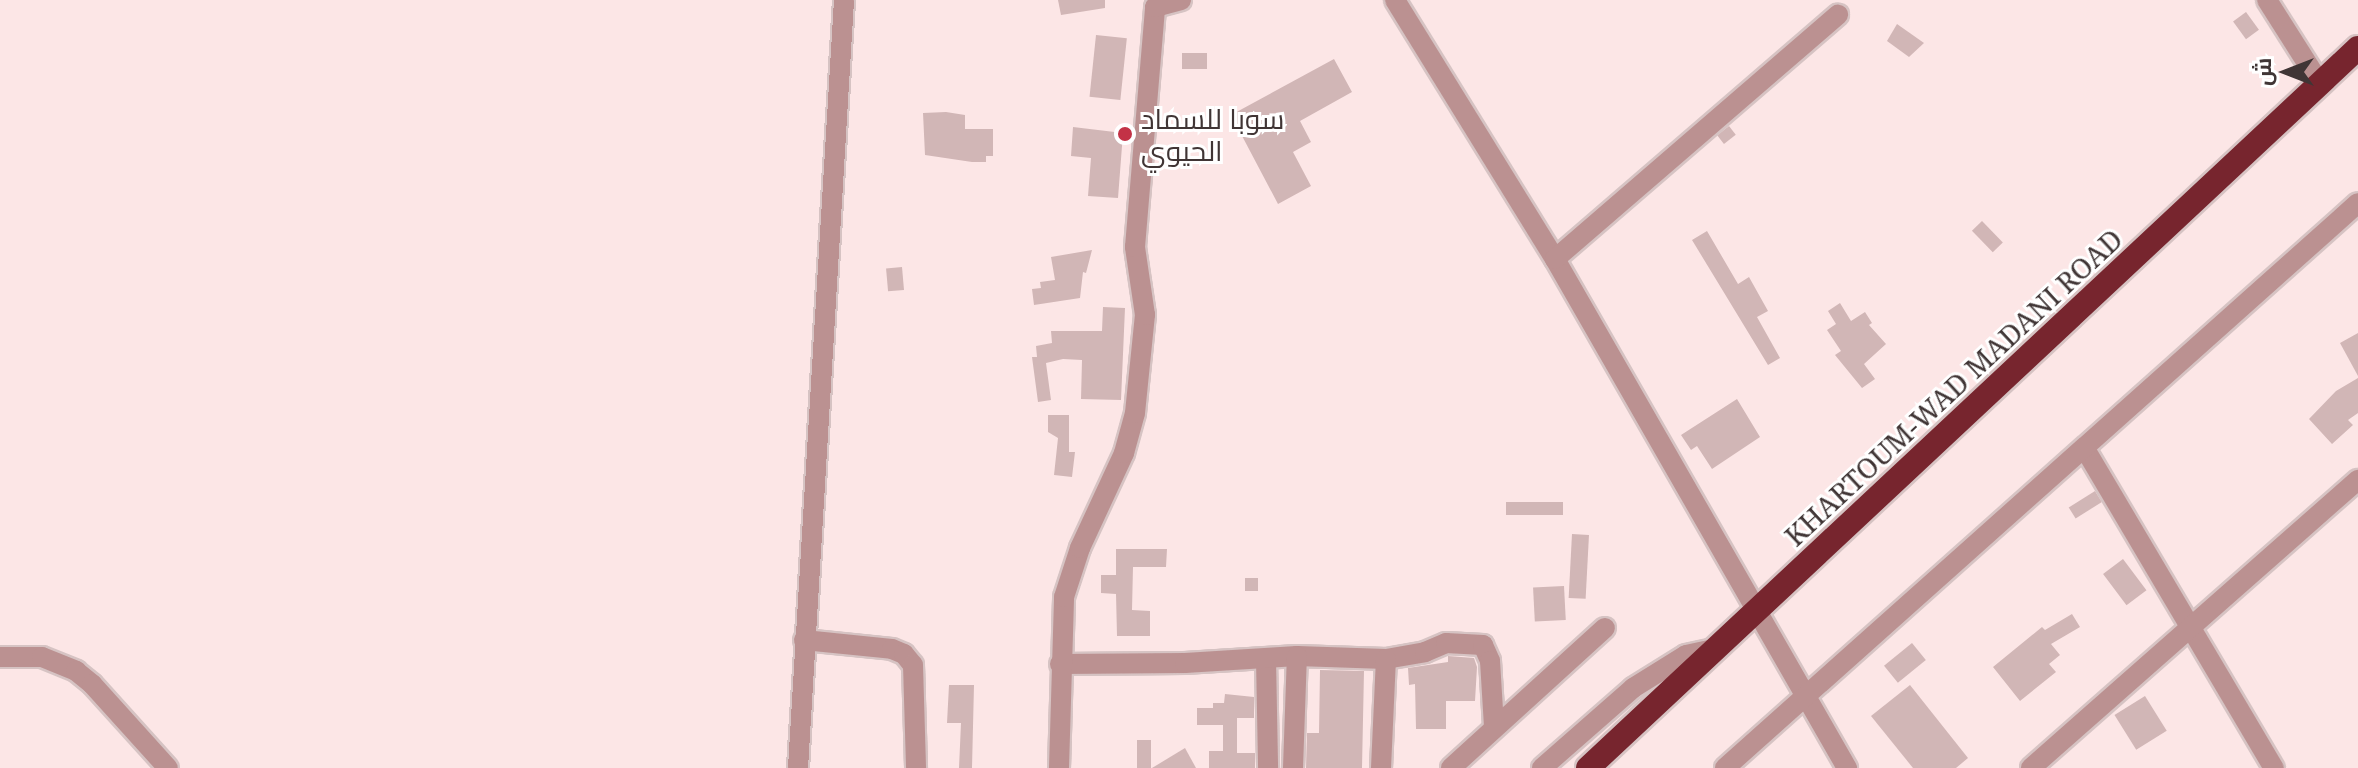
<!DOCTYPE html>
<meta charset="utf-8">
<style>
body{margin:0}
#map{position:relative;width:2358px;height:768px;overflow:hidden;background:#fce6e6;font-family:"Noto Serif",Cairo,serif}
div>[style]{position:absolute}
.building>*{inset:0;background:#d1b6b6;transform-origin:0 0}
.roads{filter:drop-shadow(2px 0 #d6c3c3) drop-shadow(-2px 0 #d6c3c3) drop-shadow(0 2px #d6c3c3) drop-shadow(0 -2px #d6c3c3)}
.minor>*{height:20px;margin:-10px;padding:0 10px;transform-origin:10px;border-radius:10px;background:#bb9191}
.highway>*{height:24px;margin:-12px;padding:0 12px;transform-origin:12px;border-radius:12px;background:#77252e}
.dots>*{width:22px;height:22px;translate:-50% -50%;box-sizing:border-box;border:4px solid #fff;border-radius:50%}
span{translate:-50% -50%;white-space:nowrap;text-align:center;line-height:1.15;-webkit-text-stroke:6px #fff;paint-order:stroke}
.poi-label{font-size:28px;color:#403535}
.left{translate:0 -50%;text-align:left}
.street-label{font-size:28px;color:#403535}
.north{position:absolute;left:2246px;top:32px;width:80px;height:80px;-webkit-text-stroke:6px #fff;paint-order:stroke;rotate:270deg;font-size:22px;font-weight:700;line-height:32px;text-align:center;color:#403535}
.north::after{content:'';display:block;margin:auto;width:28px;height:36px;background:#403535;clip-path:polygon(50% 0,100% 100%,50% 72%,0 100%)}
</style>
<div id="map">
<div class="building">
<i style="clip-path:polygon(1058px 0,1105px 0,1105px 8px,1061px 15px)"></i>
<i style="left:2246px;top:12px;width:22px;height:16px;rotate:54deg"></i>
<i style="clip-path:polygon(1897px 24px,1924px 43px,1909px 57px,1887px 41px)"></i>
<i style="left:1096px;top:35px;width:31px;height:62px;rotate:6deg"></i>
<i style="left:1182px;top:53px;width:25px;height:16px"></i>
<i style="clip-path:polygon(1334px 59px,1352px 92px,1300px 121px,1311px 142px,1293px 152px,1311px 186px,1278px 204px,1231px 115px)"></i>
<i style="clip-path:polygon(946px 112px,965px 115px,965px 129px,993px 129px,993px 156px,986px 156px,986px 162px,972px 162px,925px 155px,923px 113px)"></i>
<i style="left:1729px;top:126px;width:11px;height:15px;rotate:52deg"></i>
<i style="clip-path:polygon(1073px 127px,1123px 133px,1118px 198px,1088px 196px,1091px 158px,1071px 156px)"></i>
<i style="left:1982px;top:221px;width:30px;height:14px;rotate:46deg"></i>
<i style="clip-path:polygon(1707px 231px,1738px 284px,1749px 277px,1768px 311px,1757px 317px,1780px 358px,1768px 365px,1692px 240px)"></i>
<i style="clip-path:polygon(1092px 250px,1086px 273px,1083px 272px,1080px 298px,1034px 305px,1032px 289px,1041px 288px,1040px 282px,1055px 280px,1051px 257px)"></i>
<i style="left:902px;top:267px;width:23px;height:16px;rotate:85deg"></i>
<i style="clip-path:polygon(1840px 303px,1851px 321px,1865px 312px,1872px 323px,1869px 325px,1886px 344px,1864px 364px,1875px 379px,1862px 388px,1835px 355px,1841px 351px,1827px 330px,1836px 324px,1828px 311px)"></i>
<i style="clip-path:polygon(1103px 307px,1125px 308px,1121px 400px,1081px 399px,1082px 360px,1063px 359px,1046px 363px,1051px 400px,1038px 402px,1032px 357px,1037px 357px,1036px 346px,1052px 343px,1051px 331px,1102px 331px)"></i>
<i style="clip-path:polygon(2358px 333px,2358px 376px,2340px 343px)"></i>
<i style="clip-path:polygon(2358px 378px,2358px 413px,2348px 420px,2353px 425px,2332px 444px,2309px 419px,2336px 391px)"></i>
<i style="clip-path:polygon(1737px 399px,1760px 437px,1712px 469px,1697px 446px,1691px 450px,1681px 435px)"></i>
<i style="clip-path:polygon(1048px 415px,1069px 415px,1069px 452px,1075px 452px,1072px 477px,1054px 475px,1058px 438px,1048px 432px)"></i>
<i style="left:2095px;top:491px;width:13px;height:31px;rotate:58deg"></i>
<i style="left:1563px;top:502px;width:13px;height:57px;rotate:90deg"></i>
<i style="left:1572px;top:534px;width:17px;height:64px;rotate:3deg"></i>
<i style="clip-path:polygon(1116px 549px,1167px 549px,1166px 567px,1133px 567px,1132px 610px,1150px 611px,1150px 636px,1117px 636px,1116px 594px,1101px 593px,1101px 575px,1116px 575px)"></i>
<i style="left:2123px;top:559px;width:39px;height:25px;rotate:53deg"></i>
<i style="left:1245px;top:578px;width:13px;height:13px"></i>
<i style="left:1564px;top:586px;width:34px;height:31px;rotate:87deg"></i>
<i style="clip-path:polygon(2072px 614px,2080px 627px,2051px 644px,2060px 655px,2049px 664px,2056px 672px,2020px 701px,1993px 667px,2042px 627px,2045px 630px)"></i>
<i style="left:1912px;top:643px;width:22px;height:36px;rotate:51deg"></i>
<i style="clip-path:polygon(1448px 656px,1474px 658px,1477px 667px,1475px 701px,1446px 701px,1446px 729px,1416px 729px,1415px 684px,1409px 685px,1408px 668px,1448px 662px)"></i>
<i style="clip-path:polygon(1320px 670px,1364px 671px,1362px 768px,1306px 768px,1307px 733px,1319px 733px)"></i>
<i style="clip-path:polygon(949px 685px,974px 685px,972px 768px,959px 768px,961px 723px,947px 723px)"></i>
<i style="clip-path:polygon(1910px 685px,1968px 758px,1956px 768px,1913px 768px,1871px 716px)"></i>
<i style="clip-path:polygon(1225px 694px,1254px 697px,1254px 718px,1237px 718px,1237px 753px,1255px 753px,1255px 768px,1209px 768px,1209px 751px,1223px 751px,1223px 725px,1197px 725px,1197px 708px,1213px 708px,1213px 703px,1224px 703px)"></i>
<i style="left:2145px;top:696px;width:41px;height:36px;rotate:58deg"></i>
<i style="left:1137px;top:740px;width:14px;height:28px"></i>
<i style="clip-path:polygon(1185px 748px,1196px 768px,1152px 768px)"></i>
</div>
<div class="roads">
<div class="minor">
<i style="left:1395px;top:0;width:304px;rotate:58.3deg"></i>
<i style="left:1555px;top:259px;width:587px;rotate:60.16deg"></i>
<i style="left:2267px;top:0;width:97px;rotate:57.6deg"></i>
<i style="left:1555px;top:259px;width:374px;rotate:-40.8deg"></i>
<i style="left:2085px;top:449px;width:371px;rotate:59.4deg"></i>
<i style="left:804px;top:640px;width:88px;rotate:5.8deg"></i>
<i style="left:892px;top:649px;width:13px;rotate:23deg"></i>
<i style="left:904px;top:654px;width:14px;rotate:51deg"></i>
<i style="left:913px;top:665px;width:103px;rotate:88.3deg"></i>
<i style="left:0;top:657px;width:42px"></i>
<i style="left:42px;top:657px;width:37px;rotate:22deg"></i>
<i style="left:76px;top:671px;width:21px;rotate:39deg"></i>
<i style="left:92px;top:684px;width:113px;rotate:47.9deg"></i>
<i style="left:1266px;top:659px;width:109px;rotate:88.9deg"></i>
<i style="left:1060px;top:664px;width:125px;rotate:-0.5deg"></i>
<i style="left:1185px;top:663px;width:112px;rotate:-3.6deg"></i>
<i style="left:1297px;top:656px;width:89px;rotate:1.9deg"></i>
<i style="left:1386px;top:659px;width:40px;rotate:-10deg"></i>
<i style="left:1425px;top:652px;width:23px;rotate:-23deg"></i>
<i style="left:1446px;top:643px;width:37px;rotate:3deg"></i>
<i style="left:1483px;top:645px;width:17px;rotate:66deg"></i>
<i style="left:1490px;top:661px;width:65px;rotate:86.5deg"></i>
<i style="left:798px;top:768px;width:769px;rotate:-86.57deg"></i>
<i style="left:1059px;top:768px;width:171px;rotate:-88.3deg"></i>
<i style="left:1064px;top:597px;width:52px;rotate:-71.9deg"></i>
<i style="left:1080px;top:548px;width:105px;rotate:-65.1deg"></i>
<i style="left:1124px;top:453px;width:41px;rotate:-74.6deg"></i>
<i style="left:1135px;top:413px;width:99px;rotate:-84.2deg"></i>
<i style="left:1145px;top:315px;width:69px;rotate:-98.4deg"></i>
<i style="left:1135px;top:247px;width:241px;rotate:-85.2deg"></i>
<i style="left:1155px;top:7px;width:27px;rotate:-15deg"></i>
<i style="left:1293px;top:768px;width:112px;rotate:-88deg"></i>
<i style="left:1381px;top:768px;width:109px;rotate:-87.4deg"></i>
<i style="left:1451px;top:768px;width:208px;rotate:-42.3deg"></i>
<i style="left:1542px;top:768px;width:121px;rotate:-41.3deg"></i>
<i style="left:1633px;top:688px;width:62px;rotate:-31.9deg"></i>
<i style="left:1686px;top:655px;width:33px;rotate:-12deg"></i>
<i style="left:1725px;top:768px;width:848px;rotate:-41.75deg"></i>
<i style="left:2031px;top:768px;width:436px;rotate:-41.4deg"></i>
</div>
<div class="highway">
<i style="left:1588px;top:768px;width:1054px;rotate:-43.08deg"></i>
</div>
</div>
<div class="dots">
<i style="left:1125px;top:134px;background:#c33246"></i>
</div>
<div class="poi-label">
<span class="left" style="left:1141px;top:134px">سوبا للسماد<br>الحيوي</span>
</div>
<div class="street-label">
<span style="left:1953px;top:387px;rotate:-43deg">KHARTOUM-WAD MADANI ROAD</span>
</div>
<div class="north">ش</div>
</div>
